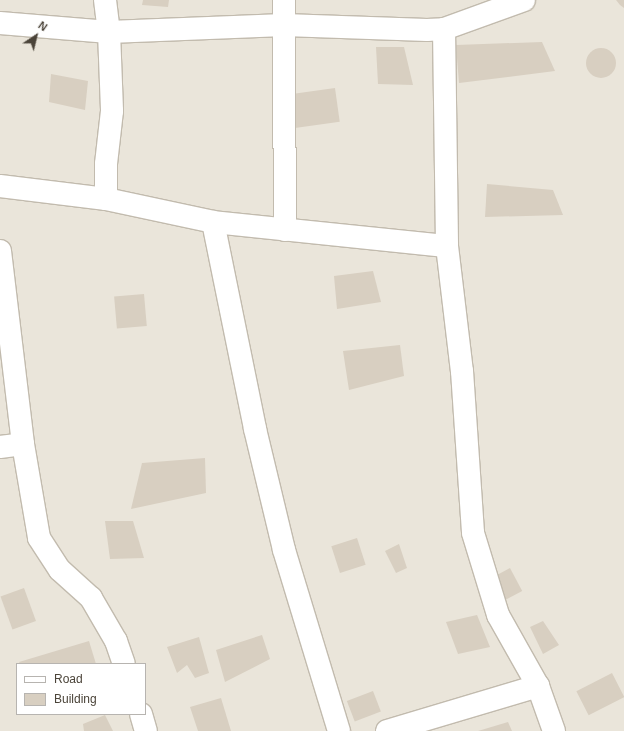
<!DOCTYPE html>
<style>
body{margin:0}
#map{position:relative;width:624px;height:731px;overflow:hidden;background:#f6f3ec;font-family:Helvetica,sans-serif}
div>[style]{position:absolute}
.residential>*{inset:0;background:#eae5da}
.building>*{inset:0;background:#d8cfc1;transform-origin:0 0}
.round{border-radius:50%}
.roads{filter:drop-shadow(1px 0 #c2bbae) drop-shadow(-1px 0 #c2bbae) drop-shadow(0 1px #c2bbae) drop-shadow(0 -1px #c2bbae)}
.street>*{height:22px;margin:-11px;padding:0 11px;transform-origin:11px;border-radius:11px;background:#fff}
span{translate:-50% -50%;white-space:nowrap;text-align:center;line-height:1.15;-webkit-text-stroke:3.5px #fff;paint-order:stroke}
.legend{position:absolute;left:16px;top:663px;width:130px;height:52px;box-sizing:border-box;background:#fff;border:1px solid #b7b4b0;margin:0;padding:5px 7px;list-style:none;font-size:12px;color:#4b4439}
.legend li{display:flex;align-items:center;gap:8px;height:20px}
.legend b{width:20px;border:1px solid #b7b4b0}
.north{position:absolute;left:16px;top:16px;width:40px;height:40px;-webkit-text-stroke:3px #fff;paint-order:stroke;rotate:35deg;font-size:11px;font-weight:700;line-height:16px;text-align:center;color:#4b4439}
.north::after{content:'';display:block;margin:auto;width:14px;height:18px;background:#4b4439;clip-path:polygon(50% 0,100% 100%,50% 72%,0 100%)}
</style>
<div id="map">
<div class="residential">
<i style="clip-path:polygon(evenodd,0 0,624px 0,624px 731px,0 731px,0 0,17px 664px,145px 664px,145px 714px,17px 714px,17px 664px)"></i>
</div>
<div class="building">
<i style="clip-path:polygon(143px 0,169px 0,168px 7px,142px 5px)"></i>
<i style="clip-path:polygon(616px 0,624px 0,624px 8px,620px 5px)"></i>
<i style="clip-path:polygon(542px 42px,555px 71px,459px 83px,456px 45px)"></i>
<i style="clip-path:polygon(376px 47px,404px 47px,413px 85px,378px 84px)"></i>
<i class="round" style="left:586px;top:48px;width:30px;height:30px"></i>
<i style="clip-path:polygon(51px 74px,88px 81px,85px 110px,49px 102px)"></i>
<i style="left:335px;top:88px;width:34px;height:47px;rotate:82deg"></i>
<i style="clip-path:polygon(487px 184px,553px 190px,563px 215px,485px 217px)"></i>
<i style="clip-path:polygon(373px 271px,381px 302px,337px 309px,334px 276px)"></i>
<i style="left:144px;top:294px;width:32px;height:30px;rotate:85deg"></i>
<i style="clip-path:polygon(400px 345px,404px 376px,349px 390px,343px 351px)"></i>
<i style="clip-path:polygon(205px 458px,206px 493px,131px 509px,142px 463px)"></i>
<i style="clip-path:polygon(105px 521px,133px 521px,144px 558px,110px 559px)"></i>
<i style="left:357px;top:538px;width:28px;height:27px;rotate:72deg"></i>
<i style="clip-path:polygon(399px 544px,407px 568px,396px 573px,385px 551px)"></i>
<i style="left:510px;top:568px;width:26px;height:20px;rotate:62deg"></i>
<i style="left:24px;top:588px;width:35px;height:25px;rotate:70deg"></i>
<i style="clip-path:polygon(477px 615px,490px 647px,458px 654px,446px 622px)"></i>
<i style="clip-path:polygon(543px 621px,559px 645px,543px 654px,530px 627px)"></i>
<i style="clip-path:polygon(262px 635px,270px 659px,225px 682px,216px 650px)"></i>
<i style="clip-path:polygon(199px 637px,209px 673px,195px 678px,187px 665px,177px 673px,167px 647px)"></i>
<i style="clip-path:polygon(89px 641px,96px 664px,20px 664px,19px 662px)"></i>
<i style="left:612px;top:673px;width:27px;height:40px;rotate:63deg"></i>
<i style="left:373px;top:691px;width:22px;height:28px;rotate:69deg"></i>
<i style="clip-path:polygon(221px 698px,231px 731px,198px 731px,190px 707px)"></i>
<i style="clip-path:polygon(105px 715px,113px 731px,84px 731px,83px 724px)"></i>
<i style="clip-path:polygon(508px 722px,512px 731px,478px 731px)"></i>
</div>
<div class="roads">
<div class="street">
<i style="left:105px;top:0;width:32px;rotate:83deg"></i>
<i style="left:109px;top:32px;width:79px;rotate:87.8deg"></i>
<i style="left:112px;top:111px;width:53px;rotate:96.5deg"></i>
<i style="left:106px;top:164px;width:35px;rotate:90deg"></i>
<i style="left:284px;top:0;width:230px;rotate:89.8deg"></i>
<i style="left:0;top:23px;width:109px;rotate:4.7deg"></i>
<i style="left:109px;top:32px;width:175px;rotate:-2.3deg"></i>
<i style="left:284px;top:25px;width:143px;rotate:2deg"></i>
<i style="left:427px;top:30px;width:17px;rotate:-3deg"></i>
<i style="left:444px;top:29px;width:85px;rotate:-19.9deg"></i>
<i style="left:444px;top:29px;width:217px;rotate:89.2deg"></i>
<i style="left:447px;top:246px;width:126px;rotate:83.2deg"></i>
<i style="left:462px;top:371px;width:162px;rotate:86.1deg"></i>
<i style="left:473px;top:533px;width:86px;rotate:73deg"></i>
<i style="left:498px;top:615px;width:81px;rotate:60.6deg"></i>
<i style="left:538px;top:686px;width:48px;rotate:70.4deg"></i>
<i style="left:0;top:186px;width:107px;rotate:7deg"></i>
<i style="left:106px;top:199px;width:109px;rotate:12.1deg"></i>
<i style="left:213px;top:222px;width:235px;rotate:5.9deg"></i>
<i style="left:213px;top:222px;width:211px;rotate:78.5deg"></i>
<i style="left:255px;top:429px;width:124px;rotate:76.5deg"></i>
<i style="left:284px;top:550px;width:189px;rotate:73.1deg"></i>
<i style="left:0;top:251px;width:194px;rotate:83.2deg"></i>
<i style="left:23px;top:444px;width:95px;rotate:80.3deg"></i>
<i style="left:39px;top:538px;width:38px;rotate:57deg"></i>
<i style="left:60px;top:570px;width:42px;rotate:42.1deg"></i>
<i style="left:91px;top:598px;width:50px;rotate:59.8deg"></i>
<i style="left:116px;top:641px;width:24px;rotate:71deg"></i>
<i style="left:0;top:447px;width:23px;rotate:-7deg"></i>
<i style="left:141px;top:714px;width:18px;rotate:74deg"></i>
<i style="left:387px;top:731px;width:158px;rotate:-16.6deg"></i>
</div>
</div>
<ul class="legend">
<li><b style="height:5px;background:#fff"></b>Road</li>
<li><b style="height:11px;background:#d8cfc1"></b>Building</li>
</ul>
<div class="north">N</div>
</div>
